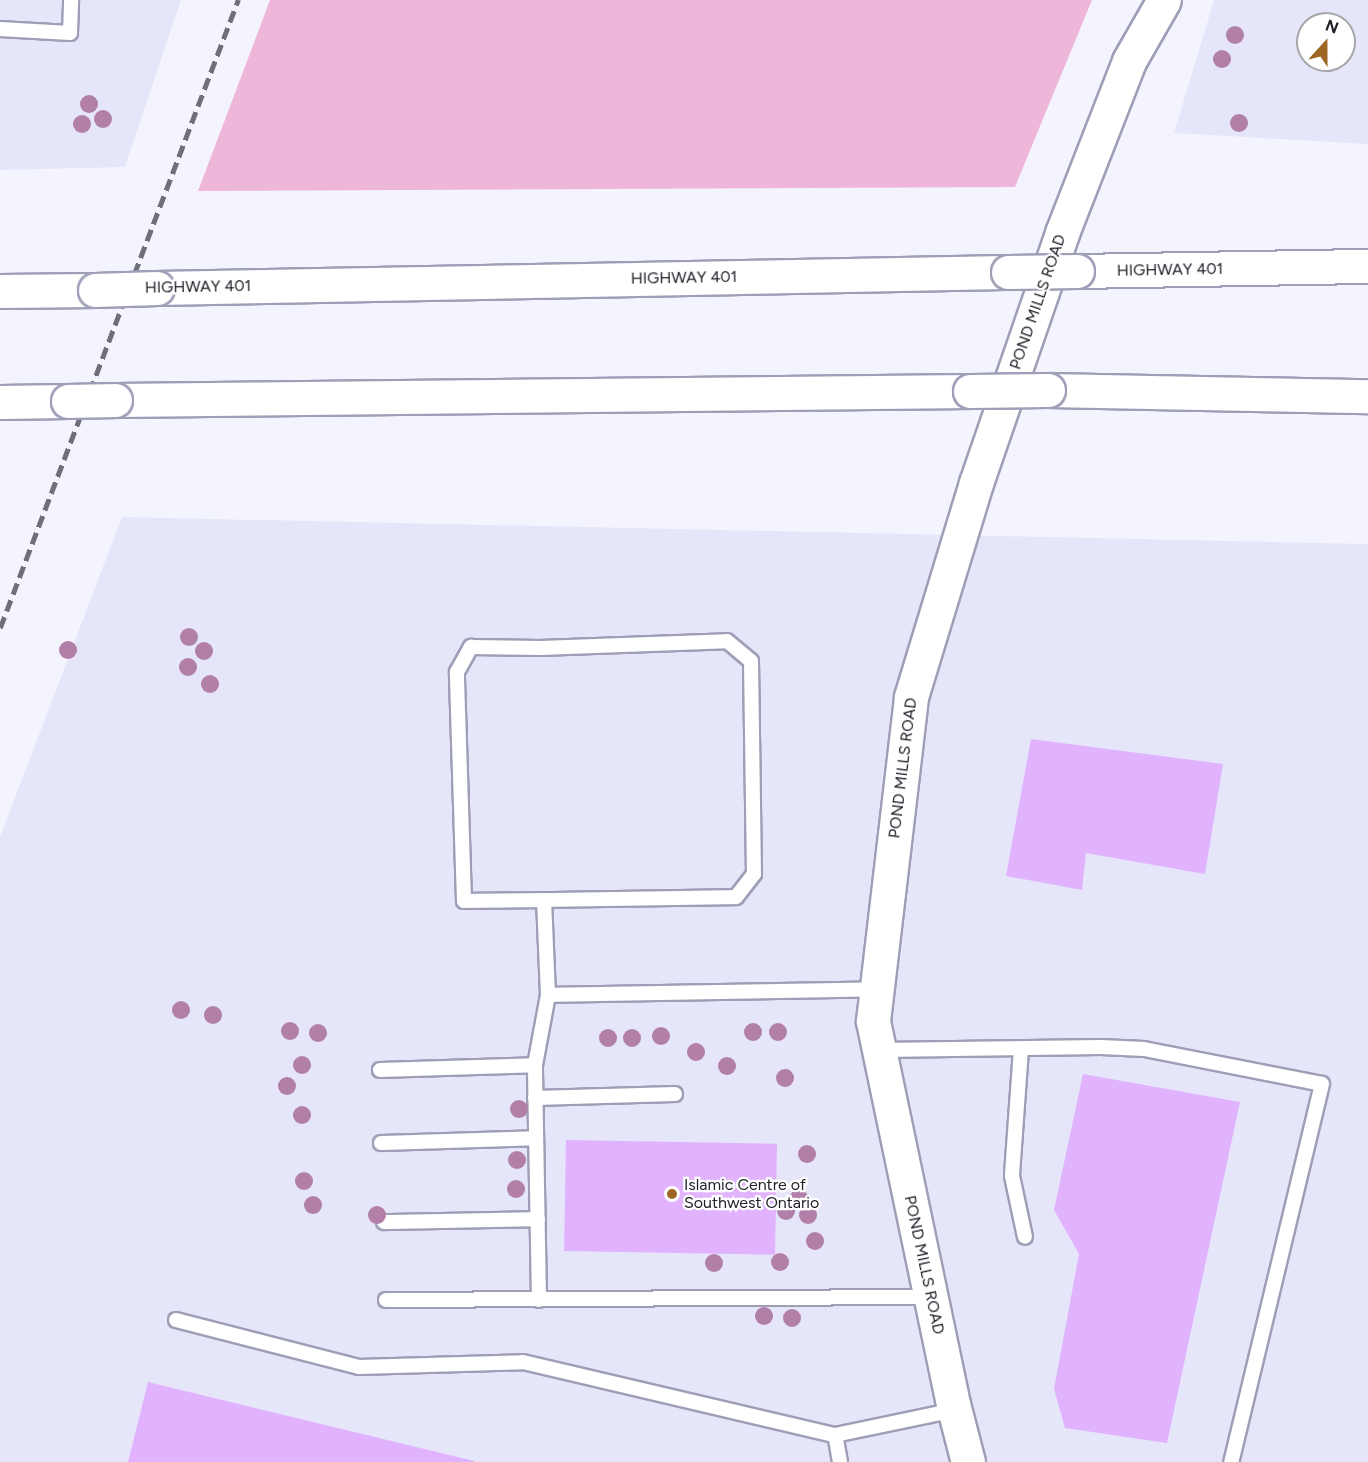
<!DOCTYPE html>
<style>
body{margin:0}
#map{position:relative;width:1368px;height:1462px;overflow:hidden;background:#f4f4ff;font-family:Figtree,sans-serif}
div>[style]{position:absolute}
.built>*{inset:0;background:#e6e6fa}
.green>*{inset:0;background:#eeb7da}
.building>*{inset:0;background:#e1b2fd;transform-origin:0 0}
.roads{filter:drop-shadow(2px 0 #9e9eb7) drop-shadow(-2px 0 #9e9eb7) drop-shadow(0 2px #9e9eb7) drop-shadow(0 -2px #9e9eb7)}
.lane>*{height:14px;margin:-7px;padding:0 7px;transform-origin:7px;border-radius:7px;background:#fff}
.secondary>*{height:33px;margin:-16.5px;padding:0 16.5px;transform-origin:16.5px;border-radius:16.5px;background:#fff}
.highway>*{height:33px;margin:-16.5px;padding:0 16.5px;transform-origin:16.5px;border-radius:16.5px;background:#fff}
.rail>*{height:4.5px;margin-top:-2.25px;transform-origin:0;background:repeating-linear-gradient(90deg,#6f6f79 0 12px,transparent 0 18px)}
.bridges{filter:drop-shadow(2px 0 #9e9eb7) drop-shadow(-2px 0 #9e9eb7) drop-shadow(0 2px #9e9eb7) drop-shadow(0 -2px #9e9eb7)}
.highway-bridge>*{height:33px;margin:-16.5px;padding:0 16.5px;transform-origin:16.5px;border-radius:16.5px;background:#fff}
.trees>*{width:18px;height:18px;margin:-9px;border-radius:50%;background:#b17fa8}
.dots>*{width:16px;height:16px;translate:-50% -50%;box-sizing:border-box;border:3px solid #fff;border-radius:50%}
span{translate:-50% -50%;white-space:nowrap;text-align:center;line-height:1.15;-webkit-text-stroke:4.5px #fff;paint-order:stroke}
.street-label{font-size:16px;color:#21212a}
.poi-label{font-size:16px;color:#21212a}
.left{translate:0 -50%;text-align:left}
.north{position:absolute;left:1296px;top:12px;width:60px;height:60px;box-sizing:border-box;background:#fff;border:2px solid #a6a6aa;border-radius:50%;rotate:21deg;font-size:16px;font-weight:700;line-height:24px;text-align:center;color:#21212a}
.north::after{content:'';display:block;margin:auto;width:21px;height:27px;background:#9f6524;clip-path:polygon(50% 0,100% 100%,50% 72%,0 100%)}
</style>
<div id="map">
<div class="built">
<i style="clip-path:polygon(0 0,181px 0,125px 167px,0 170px)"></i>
<i style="clip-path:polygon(evenodd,1214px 0,1368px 0,1368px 144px,1174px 133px,1214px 0,1308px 24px,1344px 24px,1344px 60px,1308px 60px,1308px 24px)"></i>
<i style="clip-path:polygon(122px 517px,1368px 544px,1368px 1462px,0 1462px,0 837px)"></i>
</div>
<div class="green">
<i style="clip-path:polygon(270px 0,1092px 0,1015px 187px,198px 191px)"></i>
</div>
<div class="building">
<i style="clip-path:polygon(1031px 739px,1223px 764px,1205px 874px,1086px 853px,1082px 890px,1006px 876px)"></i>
<i style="clip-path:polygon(1083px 1074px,1240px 1102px,1167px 1443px,1065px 1428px,1054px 1389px,1079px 1254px,1054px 1210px)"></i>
<i style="left:566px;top:1140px;width:211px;height:111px;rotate:1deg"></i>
<i style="clip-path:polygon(148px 1382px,474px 1461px,474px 1462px,128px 1462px)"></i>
</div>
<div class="roads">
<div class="lane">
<i style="left:0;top:29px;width:70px;rotate:3.3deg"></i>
<i style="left:70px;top:33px;width:33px;rotate:-88deg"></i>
<i style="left:548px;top:995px;width:328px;rotate:-1deg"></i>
<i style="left:1021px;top:1049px;width:127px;rotate:94.1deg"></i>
<i style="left:1012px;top:1176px;width:62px;rotate:78deg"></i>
<i style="left:880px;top:1050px;width:221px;rotate:-0.8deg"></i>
<i style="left:1101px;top:1047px;width:43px;rotate:2.7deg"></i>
<i style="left:1144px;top:1049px;width:181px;rotate:11.1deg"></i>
<i style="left:1322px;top:1084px;width:389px;rotate:103.5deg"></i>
<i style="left:380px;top:1070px;width:155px;rotate:-1.8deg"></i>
<i style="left:535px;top:1098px;width:140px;rotate:-1.6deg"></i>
<i style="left:381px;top:1143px;width:155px;rotate:-1.8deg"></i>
<i style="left:384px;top:1222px;width:154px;rotate:-1.1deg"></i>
<i style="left:386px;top:1300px;width:544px;rotate:-0.32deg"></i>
<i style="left:539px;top:1300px;width:235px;rotate:-91deg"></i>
<i style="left:535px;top:1065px;width:71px;rotate:-79.5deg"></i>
<i style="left:548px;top:995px;width:95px;rotate:-92.4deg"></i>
<i style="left:544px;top:900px;width:80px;rotate:179.3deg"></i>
<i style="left:464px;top:901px;width:229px;rotate:-91.8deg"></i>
<i style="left:457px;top:672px;width:29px;rotate:-61deg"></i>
<i style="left:471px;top:647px;width:69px;rotate:0.8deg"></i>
<i style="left:540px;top:648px;width:187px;rotate:-2.1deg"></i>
<i style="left:727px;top:641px;width:31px;rotate:40deg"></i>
<i style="left:751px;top:661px;width:213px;rotate:89.2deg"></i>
<i style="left:754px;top:874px;width:29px;rotate:128deg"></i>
<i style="left:736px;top:897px;width:192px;rotate:179.1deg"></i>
<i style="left:176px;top:1320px;width:189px;rotate:14.4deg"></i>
<i style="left:359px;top:1367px;width:164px;rotate:-1.7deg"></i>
<i style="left:523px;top:1362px;width:320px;rotate:13.2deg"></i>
<i style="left:840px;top:1462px;width:27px;rotate:-100deg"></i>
<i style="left:835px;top:1435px;width:123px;rotate:-11.8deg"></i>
</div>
<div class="secondary">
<i style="left:968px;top:1462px;width:60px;rotate:-104.5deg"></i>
<i style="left:953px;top:1404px;width:391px;rotate:-101.8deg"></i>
<i style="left:873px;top:1021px;width:326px;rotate:-83.3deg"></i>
<i style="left:911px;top:697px;width:224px;rotate:-73.1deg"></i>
<i style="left:976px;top:483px;width:264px;rotate:-71deg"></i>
<i style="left:1062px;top:233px;width:185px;rotate:-68.7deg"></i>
<i style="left:1129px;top:61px;width:70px;rotate:-60.2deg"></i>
</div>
<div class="highway">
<i style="left:1077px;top:271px;width:291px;rotate:-1deg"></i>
<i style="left:157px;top:288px;width:851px;rotate:-1.08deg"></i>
<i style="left:0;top:291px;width:95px;rotate:-0.6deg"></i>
<i style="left:1048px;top:390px;width:320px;rotate:1.1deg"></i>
<i style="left:115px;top:400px;width:855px;rotate:-0.6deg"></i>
<i style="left:0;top:402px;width:68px;rotate:-0.8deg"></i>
</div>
</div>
<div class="rail">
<i style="left:0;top:628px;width:672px;rotate:-69.24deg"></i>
</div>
<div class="bridges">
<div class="highway-bridge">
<i style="left:1008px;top:272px;width:69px;rotate:-0.8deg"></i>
<i style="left:95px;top:290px;width:62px;rotate:-1.8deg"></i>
<i style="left:970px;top:391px;width:78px;rotate:-0.7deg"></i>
<i style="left:68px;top:401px;width:47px;rotate:-1.2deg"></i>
</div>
</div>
<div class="trees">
<i style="left:1235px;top:35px"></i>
<i style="left:1222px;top:59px"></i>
<i style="left:89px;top:104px"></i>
<i style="left:103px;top:119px"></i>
<i style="left:1239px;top:123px"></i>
<i style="left:82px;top:124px"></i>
<i style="left:189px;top:637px"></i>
<i style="left:68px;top:650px"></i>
<i style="left:204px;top:651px"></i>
<i style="left:188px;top:667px"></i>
<i style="left:210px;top:684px"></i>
<i style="left:181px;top:1010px"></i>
<i style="left:213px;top:1015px"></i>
<i style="left:290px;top:1031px"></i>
<i style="left:753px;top:1032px"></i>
<i style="left:778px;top:1032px"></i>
<i style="left:318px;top:1033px"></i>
<i style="left:661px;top:1036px"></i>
<i style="left:608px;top:1038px"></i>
<i style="left:632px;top:1038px"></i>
<i style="left:696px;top:1052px"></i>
<i style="left:302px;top:1065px"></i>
<i style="left:727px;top:1066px"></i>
<i style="left:785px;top:1078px"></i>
<i style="left:287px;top:1086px"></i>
<i style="left:519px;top:1109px"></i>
<i style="left:302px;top:1115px"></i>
<i style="left:807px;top:1154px"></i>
<i style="left:517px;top:1160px"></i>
<i style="left:304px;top:1181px"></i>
<i style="left:516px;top:1189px"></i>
<i style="left:799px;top:1198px"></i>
<i style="left:313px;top:1205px"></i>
<i style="left:786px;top:1211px"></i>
<i style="left:377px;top:1215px"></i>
<i style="left:808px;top:1215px"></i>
<i style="left:815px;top:1241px"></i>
<i style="left:780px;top:1262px"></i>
<i style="left:714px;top:1263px"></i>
<i style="left:764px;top:1316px"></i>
<i style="left:792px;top:1318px"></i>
</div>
<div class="dots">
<i style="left:672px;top:1194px;background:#9f6524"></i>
</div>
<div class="street-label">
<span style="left:1170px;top:270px;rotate:-1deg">HIGHWAY 401</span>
<span style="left:684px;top:278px;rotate:-1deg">HIGHWAY 401</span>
<span style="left:198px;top:287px;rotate:-1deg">HIGHWAY 401</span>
<span style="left:1038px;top:302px;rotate:-71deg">POND MILLS ROAD</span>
<span style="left:903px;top:768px;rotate:-83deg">POND MILLS ROAD</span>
<span style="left:924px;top:1265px;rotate:78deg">POND MILLS ROAD</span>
</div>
<div class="poi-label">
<span class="left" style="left:684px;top:1194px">Islamic Centre of<br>Southwest Ontario</span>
</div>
<div class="north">N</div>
</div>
